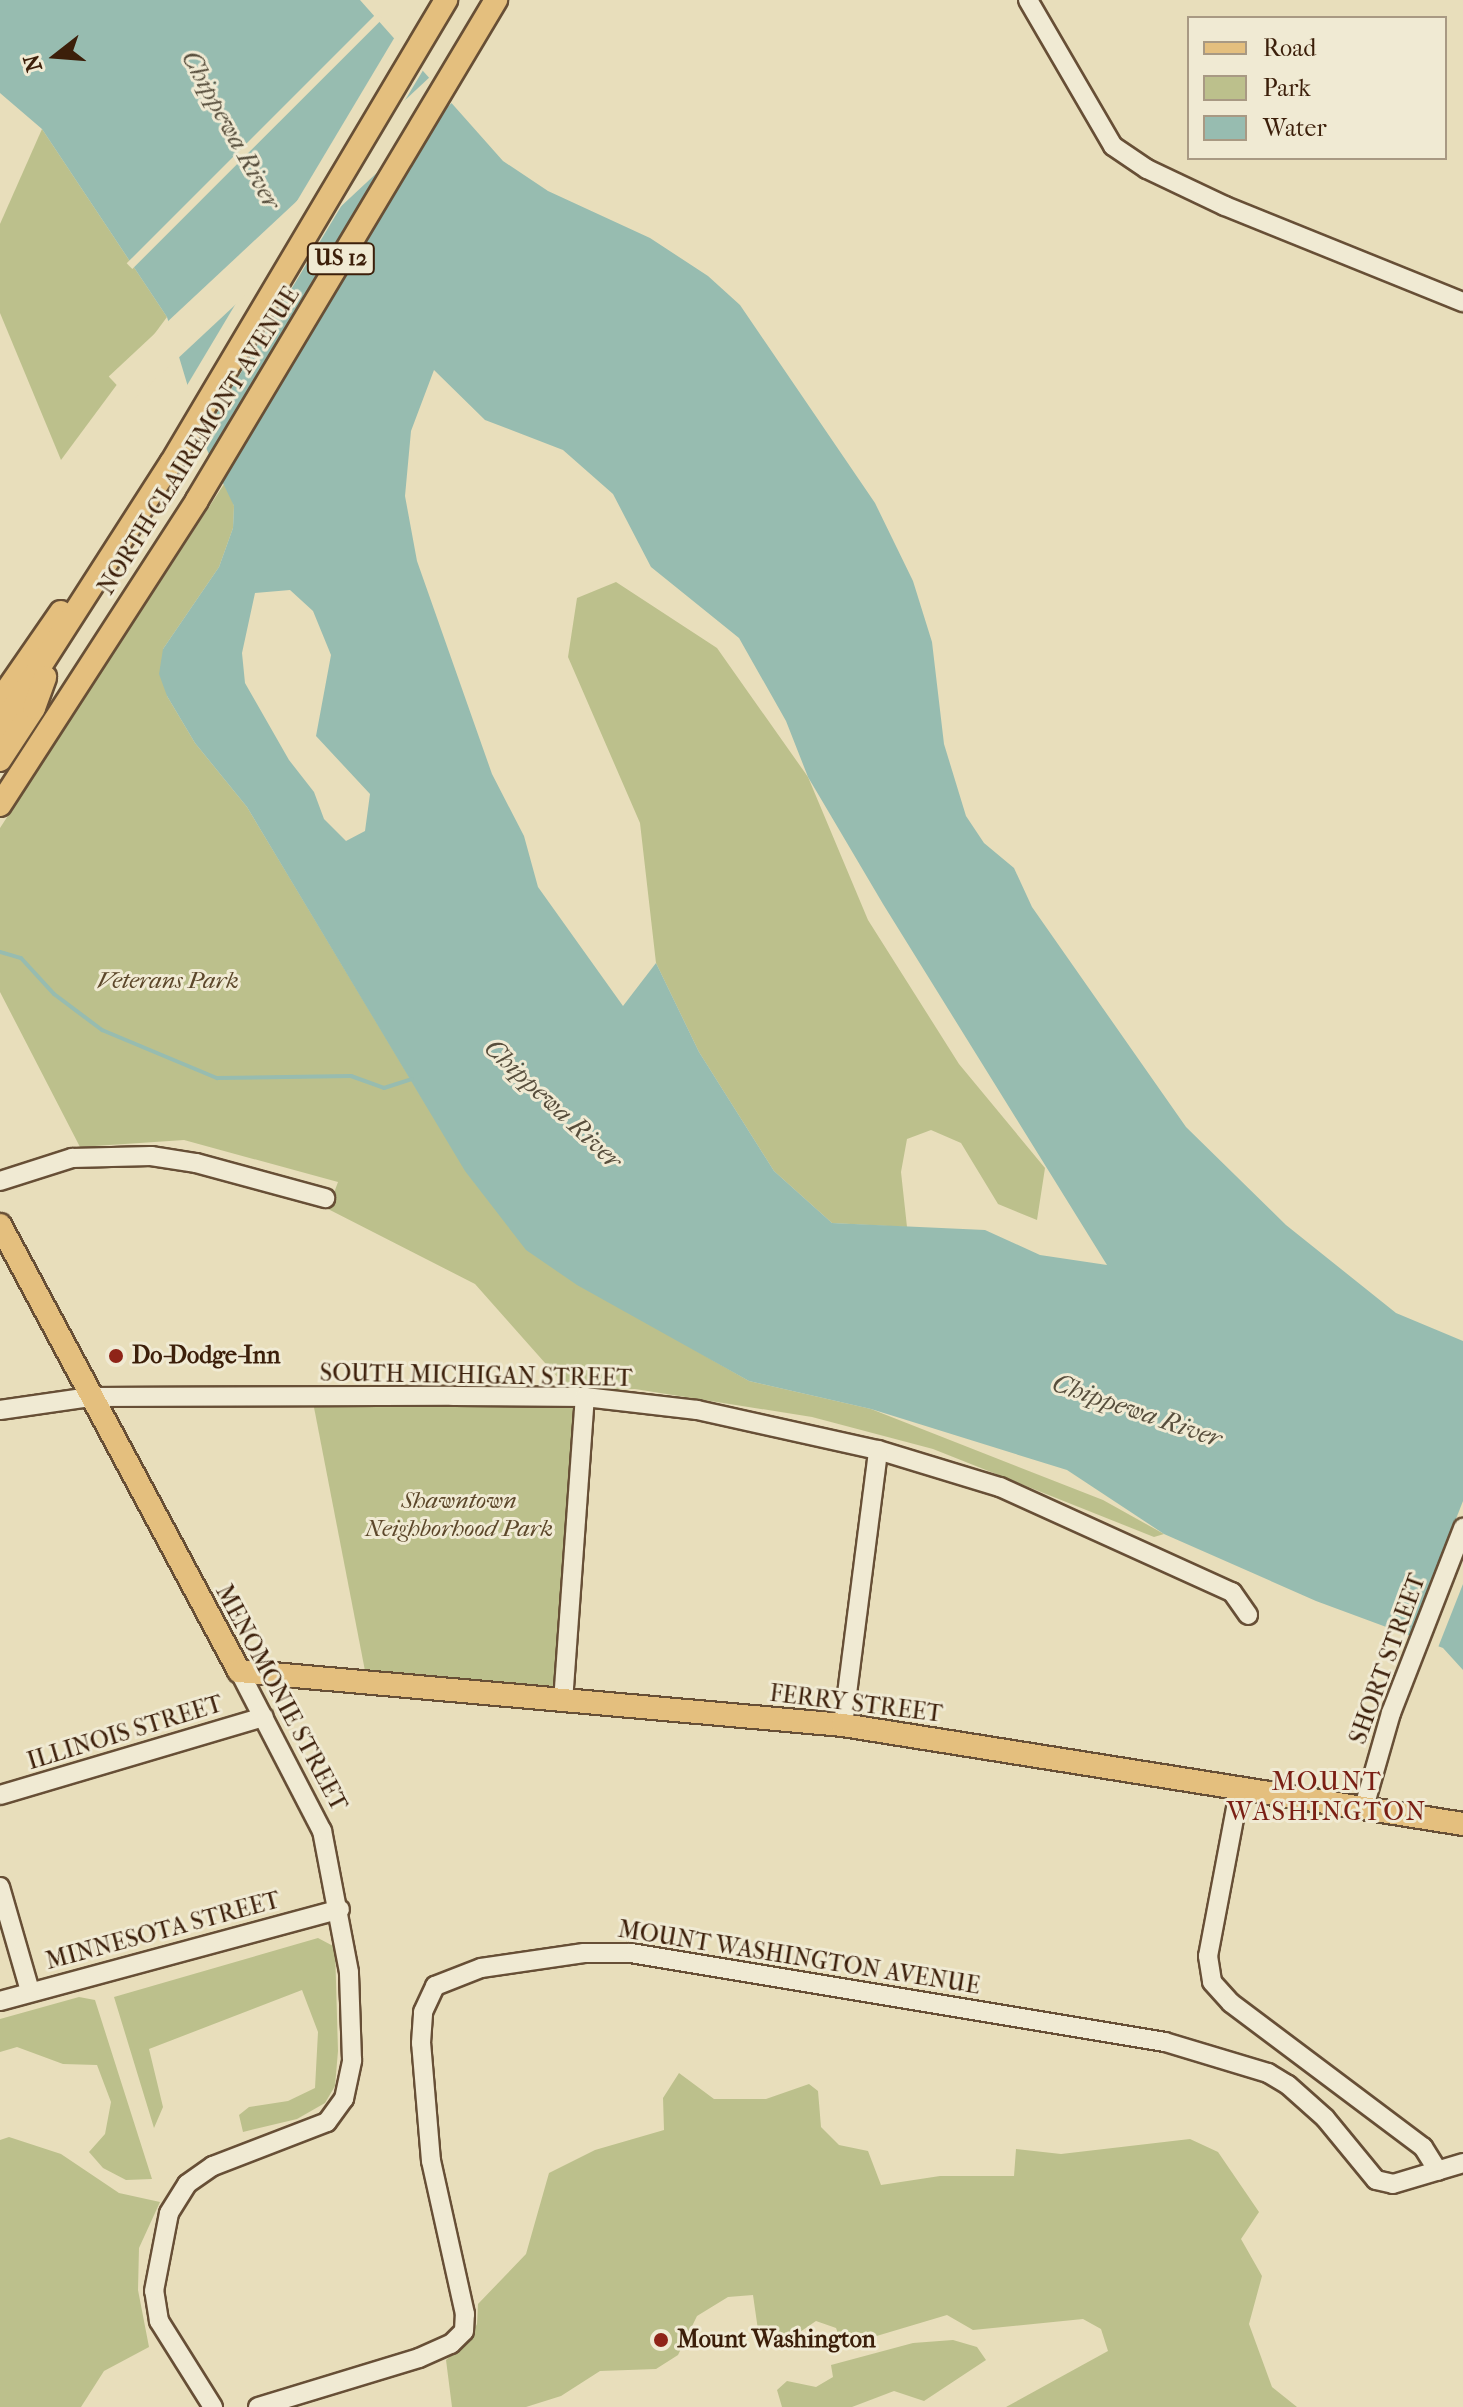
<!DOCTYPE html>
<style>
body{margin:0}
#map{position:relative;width:1463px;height:2407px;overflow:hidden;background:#e8debb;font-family:"IM FELL French Canon",serif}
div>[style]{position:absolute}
.green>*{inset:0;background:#bcc08c}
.water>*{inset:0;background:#97bcb0}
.pier>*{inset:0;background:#e8debb;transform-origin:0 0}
.stream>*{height:4px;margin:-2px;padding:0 2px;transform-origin:2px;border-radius:2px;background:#97bcb0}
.roads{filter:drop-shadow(2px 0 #674f36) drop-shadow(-2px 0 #674f36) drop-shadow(0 2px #674f36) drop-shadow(0 -2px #674f36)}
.minor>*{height:18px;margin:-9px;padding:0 9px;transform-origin:9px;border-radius:9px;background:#f0ead3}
.major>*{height:22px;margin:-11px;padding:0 11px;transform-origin:11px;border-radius:11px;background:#e4bf7e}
.dots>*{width:22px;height:22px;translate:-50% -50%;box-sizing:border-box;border:4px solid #f0ead3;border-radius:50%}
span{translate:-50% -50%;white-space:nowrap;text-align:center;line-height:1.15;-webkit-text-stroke:6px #f0ead3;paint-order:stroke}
.shield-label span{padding:2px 6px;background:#f0ead3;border:2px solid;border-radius:6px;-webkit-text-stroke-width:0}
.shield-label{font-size:22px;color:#3c1f0a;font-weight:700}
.street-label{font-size:24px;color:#3c1f0a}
.park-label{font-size:24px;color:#5c472a;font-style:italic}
.poi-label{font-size:24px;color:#3c1f0a;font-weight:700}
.left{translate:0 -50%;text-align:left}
.water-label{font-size:26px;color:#574e3c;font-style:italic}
.neighbourhood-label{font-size:26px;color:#7a1f14;letter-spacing:2px}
.legend{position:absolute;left:1187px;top:16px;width:260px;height:144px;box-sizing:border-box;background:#f0ead3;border:2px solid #a89983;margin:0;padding:10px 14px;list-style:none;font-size:24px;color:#3c1f0a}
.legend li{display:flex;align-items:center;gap:16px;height:40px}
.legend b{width:40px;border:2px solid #a89983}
.north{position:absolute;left:16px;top:16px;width:80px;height:80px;-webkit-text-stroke:6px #f0ead3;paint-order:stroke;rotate:253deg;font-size:22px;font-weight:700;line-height:32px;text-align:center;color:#3c1f0a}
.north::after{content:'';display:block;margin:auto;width:28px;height:36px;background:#3c1f0a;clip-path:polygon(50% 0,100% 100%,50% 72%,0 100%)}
</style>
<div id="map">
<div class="green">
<i style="clip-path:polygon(42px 129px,167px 317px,61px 460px,0 313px,0 224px)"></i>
<i style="clip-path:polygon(226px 481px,234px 506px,233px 528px,219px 567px,163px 649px,167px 696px,195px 743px,247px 807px,425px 1103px,647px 1322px,672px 1337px,749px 1381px,871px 1409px,1103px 1500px,1164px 1534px,1154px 1537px,933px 1449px,812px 1417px,635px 1389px,569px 1390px,475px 1284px,328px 1209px,338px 1182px,184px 1140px,80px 1147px,0 992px,0 828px)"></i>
<i style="clip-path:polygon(616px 582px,717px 648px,808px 777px,868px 920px,959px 1064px,1045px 1168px,1037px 1220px,998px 1204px,961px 1143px,931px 1130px,907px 1139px,901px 1172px,907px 1227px,832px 1223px,774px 1171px,699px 1052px,656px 963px,640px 823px,568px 657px,577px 598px)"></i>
<i style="clip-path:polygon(312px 1397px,585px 1397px,563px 1702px,366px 1676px)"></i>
<i style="clip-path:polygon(318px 1938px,335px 1947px,338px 2051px,335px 2086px,325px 2103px,297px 2119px,243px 2132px,239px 2115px,249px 2107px,288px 2101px,315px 2088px,318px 2032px,302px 1990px,149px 2049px,163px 2107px,154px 2128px,114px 1997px)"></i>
<i style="clip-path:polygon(79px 1997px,95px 2000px,152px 2179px,126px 2180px,103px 2168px,89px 2152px,105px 2134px,111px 2102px,97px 2065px,63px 2064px,17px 2047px,0 2052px,0 2019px)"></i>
<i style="clip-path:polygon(679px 2073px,714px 2099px,766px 2099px,809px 2084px,818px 2091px,821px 2127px,839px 2145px,868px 2151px,881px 2185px,940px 2176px,1014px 2176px,1016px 2149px,1061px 2154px,1190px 2139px,1218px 2152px,1259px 2212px,1241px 2239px,1262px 2276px,1249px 2324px,1272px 2387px,1297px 2407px,1006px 2407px,1108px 2351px,1101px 2329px,1083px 2319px,973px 2330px,947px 2315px,843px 2346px,836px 2328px,816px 2321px,778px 2347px,760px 2344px,753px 2295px,728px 2297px,697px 2316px,678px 2355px,656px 2369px,600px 2371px,561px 2396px,526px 2407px,452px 2407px,446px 2360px,467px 2342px,477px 2324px,478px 2304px,526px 2254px,549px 2173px,595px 2150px,664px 2130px,663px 2098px)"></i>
<i style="clip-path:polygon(9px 2137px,61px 2154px,119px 2193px,160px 2202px,139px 2248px,138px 2290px,149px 2347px,104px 2371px,81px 2407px,0 2407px,0 2140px)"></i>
<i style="clip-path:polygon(953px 2340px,977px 2347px,986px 2360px,924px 2401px,894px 2391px,852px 2407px,782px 2407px,777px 2390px,787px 2381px,816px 2387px,833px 2377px,831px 2365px,913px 2343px)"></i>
</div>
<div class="water">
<i style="clip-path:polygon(evenodd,0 0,360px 0,503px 161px,548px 191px,650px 238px,708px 276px,740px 305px,875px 503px,913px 581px,932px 642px,944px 744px,966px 816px,984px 843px,1014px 868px,1032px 907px,1186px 1127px,1286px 1225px,1396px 1313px,1463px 1341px,1463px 1670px,1443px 1648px,1316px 1601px,1164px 1534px,1067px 1470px,871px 1409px,749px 1381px,577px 1285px,526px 1250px,465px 1171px,247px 807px,195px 743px,167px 696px,159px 674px,163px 649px,219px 567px,233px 528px,234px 506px,207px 450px,167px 317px,42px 129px,0 93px,0 0,434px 370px,485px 420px,563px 450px,613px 494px,651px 567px,739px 638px,786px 721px,808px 777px,883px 904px,1107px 1265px,1040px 1255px,985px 1230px,832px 1223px,774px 1171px,699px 1052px,656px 963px,623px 1006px,538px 887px,524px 836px,492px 774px,417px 561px,405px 496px,411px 431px,434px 370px,0 0,290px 590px,313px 611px,331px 655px,316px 736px,370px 794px,365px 831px,346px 841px,324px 819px,314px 792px,289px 760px,245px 683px,242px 653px,255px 593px,290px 590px)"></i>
</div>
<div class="pier">
<i style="left:377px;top:13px;width:8px;height:354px;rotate:45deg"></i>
<i style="clip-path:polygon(396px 35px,425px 67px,201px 439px,186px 387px)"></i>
<i style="left:432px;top:75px;width:34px;height:442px;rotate:47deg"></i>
<i style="clip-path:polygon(1463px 1501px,1463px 1584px,1437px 1650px,1409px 1639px)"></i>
</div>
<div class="stream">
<i style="left:0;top:952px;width:22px;rotate:16deg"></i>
<i style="left:21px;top:958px;width:49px;rotate:47.5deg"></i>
<i style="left:54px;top:994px;width:60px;rotate:36.9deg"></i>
<i style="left:102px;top:1030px;width:125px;rotate:22.7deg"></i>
<i style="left:217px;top:1078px;width:134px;rotate:-0.9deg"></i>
<i style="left:351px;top:1076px;width:35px;rotate:20deg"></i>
<i style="left:384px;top:1088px;width:29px;rotate:-18deg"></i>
</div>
<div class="roads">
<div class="minor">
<i style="left:1028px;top:0;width:169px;rotate:59.8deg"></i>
<i style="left:1113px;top:146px;width:41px;rotate:34.1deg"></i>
<i style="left:1147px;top:169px;width:86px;rotate:25.4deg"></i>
<i style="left:1225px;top:206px;width:257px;rotate:22deg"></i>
<i style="left:0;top:1181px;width:76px;rotate:-17.7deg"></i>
<i style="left:72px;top:1158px;width:79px;rotate:-1.5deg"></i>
<i style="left:151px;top:1156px;width:46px;rotate:8.8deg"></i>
<i style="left:196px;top:1163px;width:134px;rotate:15.2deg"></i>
<i style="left:0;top:1410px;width:91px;rotate:-8.2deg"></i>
<i style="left:90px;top:1397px;width:363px;rotate:-0.2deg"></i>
<i style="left:453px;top:1396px;width:132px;rotate:0.4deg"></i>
<i style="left:585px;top:1397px;width:113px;rotate:6.6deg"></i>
<i style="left:697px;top:1410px;width:185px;rotate:12.5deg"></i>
<i style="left:878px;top:1450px;width:127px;rotate:16.9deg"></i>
<i style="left:1000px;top:1487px;width:255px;rotate:24.4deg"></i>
<i style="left:1232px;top:1592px;width:28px;rotate:55deg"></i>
<i style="left:563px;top:1702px;width:306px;rotate:-85.9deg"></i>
<i style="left:843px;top:1725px;width:277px;rotate:-82.7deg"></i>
<i style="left:1240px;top:1787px;width:172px;rotate:100.7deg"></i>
<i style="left:1208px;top:1956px;width:26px;rotate:81deg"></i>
<i style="left:1212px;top:1982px;width:28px;rotate:48deg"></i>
<i style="left:1231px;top:2003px;width:240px;rotate:36.9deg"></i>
<i style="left:1423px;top:2147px;width:28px;rotate:58deg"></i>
<i style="left:0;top:1795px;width:275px;rotate:-16.5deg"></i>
<i style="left:1364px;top:1807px;width:98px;rotate:-74deg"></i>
<i style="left:1391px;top:1713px;width:199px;rotate:-68.7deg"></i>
<i style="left:0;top:1887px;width:108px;rotate:73.9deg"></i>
<i style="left:0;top:2001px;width:352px;rotate:-15.1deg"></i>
<i style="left:213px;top:2407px;width:102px;rotate:-122.1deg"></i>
<i style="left:159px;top:2321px;width:30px;rotate:-99deg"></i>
<i style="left:154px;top:2291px;width:79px;rotate:-79.1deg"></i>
<i style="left:169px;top:2213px;width:34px;rotate:-58deg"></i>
<i style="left:187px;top:2184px;width:32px;rotate:-35deg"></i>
<i style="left:213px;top:2166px;width:122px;rotate:-21.1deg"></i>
<i style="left:327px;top:2122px;width:29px;rotate:-54deg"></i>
<i style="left:344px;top:2099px;width:40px;rotate:-78deg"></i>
<i style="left:352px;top:2060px;width:88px;rotate:-92deg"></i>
<i style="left:349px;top:1972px;width:144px;rotate:-100.8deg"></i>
<i style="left:322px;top:1831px;width:180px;rotate:-117.4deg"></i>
<i style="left:258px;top:2407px;width:168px;rotate:-16.9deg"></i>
<i style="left:419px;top:2358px;width:35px;rotate:-24deg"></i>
<i style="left:451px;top:2344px;width:18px;rotate:-45deg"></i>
<i style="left:464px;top:2331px;width:17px;rotate:-87deg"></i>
<i style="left:465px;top:2314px;width:157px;rotate:-102.5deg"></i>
<i style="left:431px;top:2161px;width:118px;rotate:-94.8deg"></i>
<i style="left:421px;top:2043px;width:31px;rotate:-86deg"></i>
<i style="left:423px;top:2012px;width:29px;rotate:-65deg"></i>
<i style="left:435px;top:1986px;width:49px;rotate:-21.4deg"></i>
<i style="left:481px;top:1968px;width:104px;rotate:-8.3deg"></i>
<i style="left:584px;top:1953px;width:47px"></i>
<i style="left:631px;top:1953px;width:541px;rotate:9.46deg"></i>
<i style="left:1165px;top:2042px;width:108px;rotate:16.8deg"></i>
<i style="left:1268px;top:2073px;width:23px;rotate:31deg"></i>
<i style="left:1288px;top:2085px;width:50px;rotate:41.7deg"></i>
<i style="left:1325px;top:2118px;width:80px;rotate:50.6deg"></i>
<i style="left:1376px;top:2180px;width:17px;rotate:13deg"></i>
<i style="left:1393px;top:2184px;width:73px;rotate:-16.7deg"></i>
</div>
<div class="major">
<i style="left:0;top:700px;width:107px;rotate:-55.3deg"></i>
<i style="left:0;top:729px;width:316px;rotate:-57.3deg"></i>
<i style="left:171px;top:463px;width:539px;rotate:-59.29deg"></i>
<i style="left:0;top:760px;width:62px;rotate:-56.8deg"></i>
<i style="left:34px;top:708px;width:33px;rotate:-70deg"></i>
<i style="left:0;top:805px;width:363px;rotate:-57.1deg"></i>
<i style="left:197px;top:500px;width:583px;rotate:-59.12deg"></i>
<i style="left:0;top:1225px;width:506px;rotate:61.81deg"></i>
<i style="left:239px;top:1671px;width:606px;rotate:5.11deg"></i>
<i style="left:843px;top:1725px;width:628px;rotate:9.07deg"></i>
</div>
</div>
<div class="dots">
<i style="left:116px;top:1356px;background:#8f2418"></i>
<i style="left:661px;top:2340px;background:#8f2418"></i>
</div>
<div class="shield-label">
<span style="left:341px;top:259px">US 12</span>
</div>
<div class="street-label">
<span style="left:199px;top:441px;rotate:-58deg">NORTH CLAIREMONT AVENUE</span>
<span style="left:476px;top:1376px;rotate:1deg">SOUTH MICHIGAN STREET</span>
<span style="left:1388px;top:1659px;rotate:-70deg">SHORT STREET</span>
<span style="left:281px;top:1698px;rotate:62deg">MENOMONIE STREET</span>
<span style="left:856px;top:1704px;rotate:7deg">FERRY STREET</span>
<span style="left:125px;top:1733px;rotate:-17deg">ILLINOIS STREET</span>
<span style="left:163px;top:1931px;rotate:-15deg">MINNESOTA STREET</span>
<span style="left:799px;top:1958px;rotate:9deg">MOUNT WASHINGTON AVENUE</span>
</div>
<div class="park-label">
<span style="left:168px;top:981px">Veterans Park</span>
<span style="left:459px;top:1515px">Shawntown<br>Neighborhood Park</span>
</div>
<div class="poi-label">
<span class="left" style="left:132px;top:1356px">Do-Dodge-Inn</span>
<span class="left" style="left:677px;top:2340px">Mount Washington</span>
</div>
<div class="water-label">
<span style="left:231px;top:130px;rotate:61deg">Chippewa River</span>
<span style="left:553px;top:1104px;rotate:43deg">Chippewa River</span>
<span style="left:1137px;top:1411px;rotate:19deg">Chippewa River</span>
</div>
<div class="neighbourhood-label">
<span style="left:1327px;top:1797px">MOUNT<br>WASHINGTON</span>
</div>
<ul class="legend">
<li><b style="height:10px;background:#e4bf7e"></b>Road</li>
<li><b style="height:22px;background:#bcc08c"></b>Park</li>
<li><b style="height:22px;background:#97bcb0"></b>Water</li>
</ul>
<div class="north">N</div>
</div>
